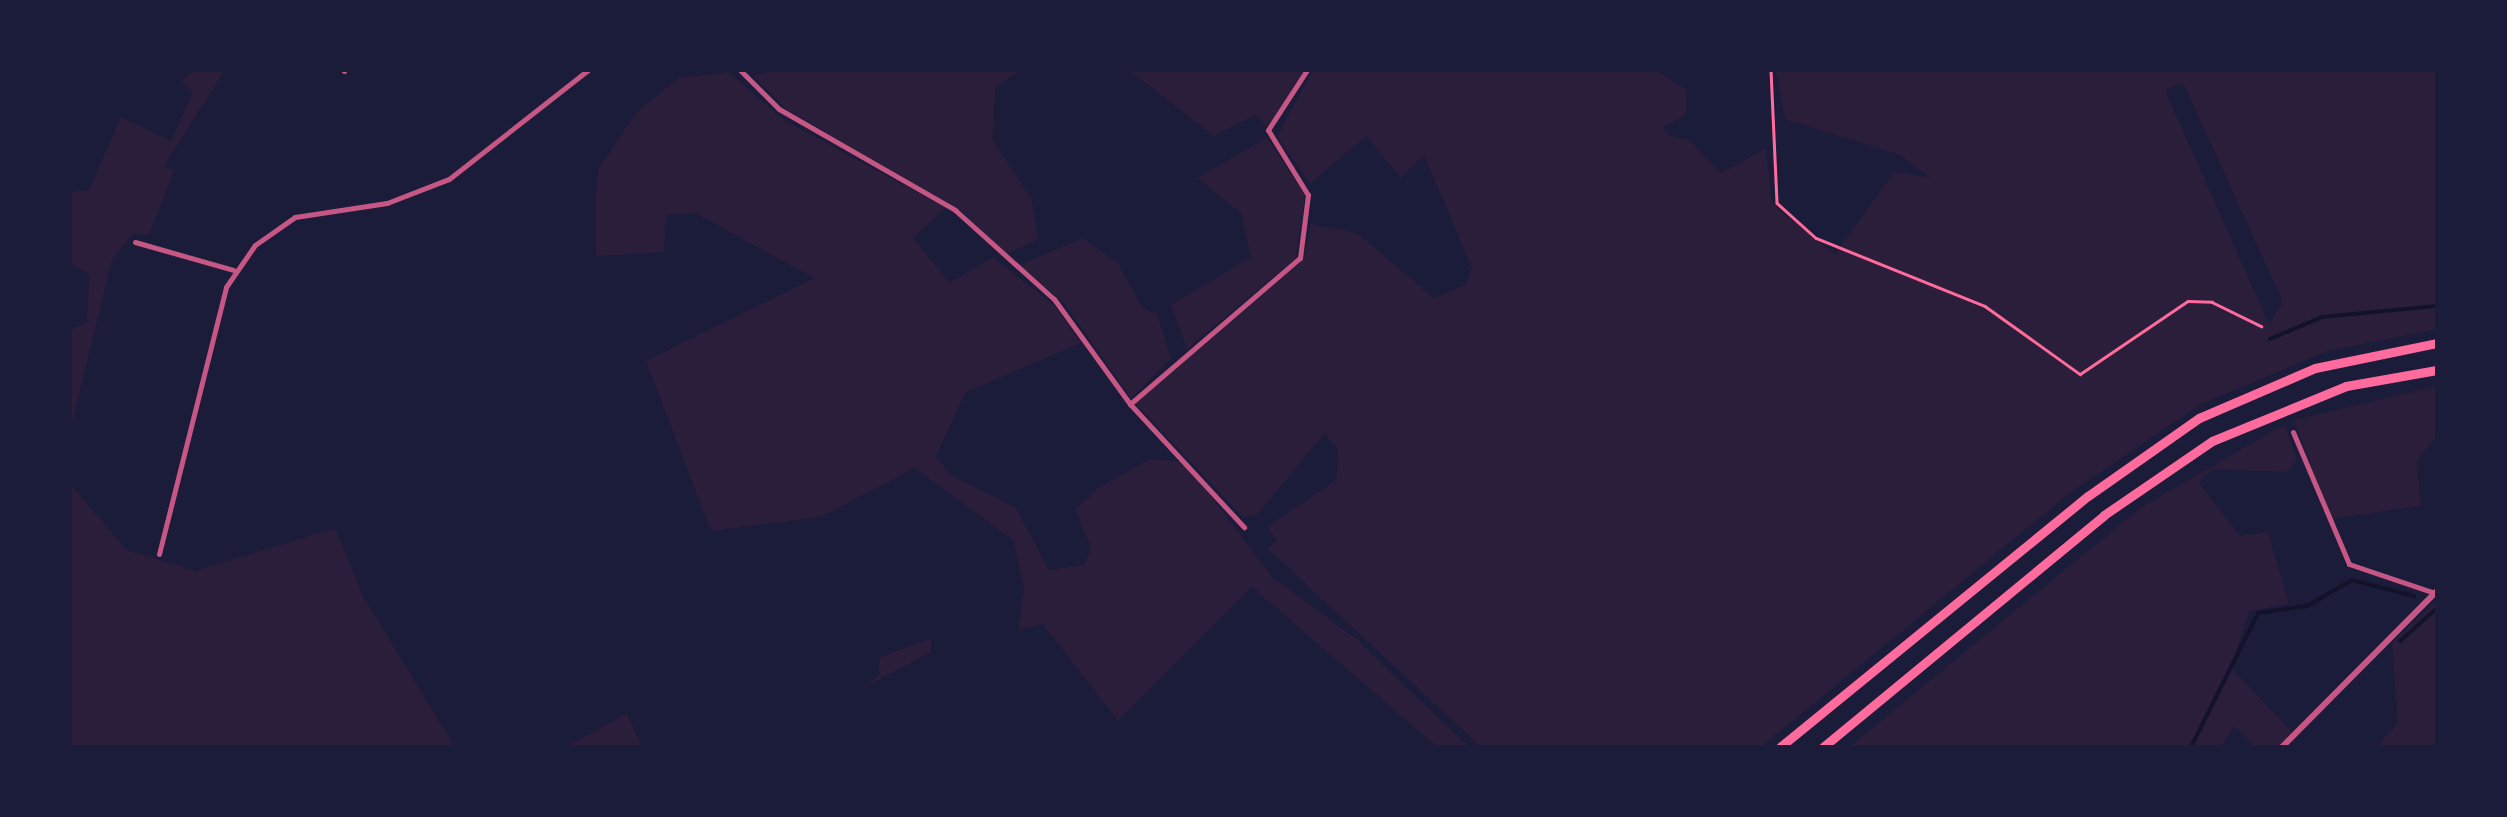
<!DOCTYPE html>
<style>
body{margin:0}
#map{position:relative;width:2507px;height:817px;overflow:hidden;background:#1b1b3a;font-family:Helvetica,sans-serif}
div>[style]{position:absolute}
.green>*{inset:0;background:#2a1e3b}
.stream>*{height:4px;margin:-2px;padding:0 2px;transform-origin:2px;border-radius:2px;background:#12122b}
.path>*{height:2.5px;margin:-1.25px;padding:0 1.25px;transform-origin:1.25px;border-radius:1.25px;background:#ff6b9d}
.minor>*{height:5px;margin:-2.5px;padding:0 2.5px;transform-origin:2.5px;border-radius:2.5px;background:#c65784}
.tertiary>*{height:6px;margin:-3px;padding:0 3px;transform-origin:3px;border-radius:3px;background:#c65784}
.motorway>*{height:9px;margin:-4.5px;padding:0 4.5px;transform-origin:4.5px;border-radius:4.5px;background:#ff6b9d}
span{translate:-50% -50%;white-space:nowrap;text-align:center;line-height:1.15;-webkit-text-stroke:10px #1b1b3a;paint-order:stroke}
.frame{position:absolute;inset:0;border:72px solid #1b1b3a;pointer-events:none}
</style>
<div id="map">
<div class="green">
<i style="clip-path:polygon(194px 70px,225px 70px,164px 166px,174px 171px,149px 235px,134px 233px,112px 260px,70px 431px,70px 330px,87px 322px,89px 274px,70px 264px,70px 192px,89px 190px,121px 117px,171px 141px,193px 92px,181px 81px)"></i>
<i style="clip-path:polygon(774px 70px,1021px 70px,995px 88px,993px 141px,1032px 200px,1038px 239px,1005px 255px,965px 214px,786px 109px,753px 76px)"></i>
<i style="clip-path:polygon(1129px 70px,1305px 70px,1267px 127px,1256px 115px,1214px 136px)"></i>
<i style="clip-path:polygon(evenodd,1313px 70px,1655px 70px,1686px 89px,1686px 115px,1663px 127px,1668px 135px,1689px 140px,1721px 173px,1766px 148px,1772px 204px,1835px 254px,1894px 172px,1930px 177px,1900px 155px,1785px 119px,1776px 70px,2437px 70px,2437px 329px,2328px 351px,2201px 404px,2071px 492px,1761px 747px,1481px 747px,1267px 548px,1277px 541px,1267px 527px,1336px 480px,1338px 450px,1325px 433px,1257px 515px,1243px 517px,1135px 403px,1304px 258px,1311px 224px,1357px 233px,1434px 298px,1465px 285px,1472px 268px,1424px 155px,1401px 178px,1366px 136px,1310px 184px,1277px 136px,1313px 70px,2183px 83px,2283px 302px,2269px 324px,2165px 90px,2183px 83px)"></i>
<i style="clip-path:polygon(729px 72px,782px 119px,946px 208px,913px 238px,950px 283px,993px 257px,1055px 306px,1081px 343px,966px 392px,936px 456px,950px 474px,1016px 508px,1049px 570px,1084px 565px,1091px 548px,1075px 509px,1100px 487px,1150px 459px,1185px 462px,1272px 577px,1356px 639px,1469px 747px,1437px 747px,1252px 587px,1118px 721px,1043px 624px,1018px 630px,1024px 588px,1013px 540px,915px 468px,821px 517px,711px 531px,646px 361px,814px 278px,695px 213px,666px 215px,664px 252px,596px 256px,596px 189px,598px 169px,638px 111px,679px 78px)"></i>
<i style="clip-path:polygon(1267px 138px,1305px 195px,1296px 258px,1187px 349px,1171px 305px,1251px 257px,1241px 213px,1197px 178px)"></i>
<i style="clip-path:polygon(1083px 238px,1118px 264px,1143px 308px,1157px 314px,1171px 359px,1131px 398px,1063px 302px,1020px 265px)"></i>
<i style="clip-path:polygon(2437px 386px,2437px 436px,2417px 461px,2421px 506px,2331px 519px,2294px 420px)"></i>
<i style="clip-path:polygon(2285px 424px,2297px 460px,2286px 472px,2213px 469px,2199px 483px,2240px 536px,2268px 532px,2289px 604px,2249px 611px,2231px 668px,2292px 732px,2278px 747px,2255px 747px,2235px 726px,2220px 747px,1849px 747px,2139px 509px)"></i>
<i style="clip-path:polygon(70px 484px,127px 550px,195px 571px,335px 528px,363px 596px,455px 747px,70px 747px)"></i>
<i style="clip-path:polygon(2437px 600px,2437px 747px,2376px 747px,2398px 723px,2392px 643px)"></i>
<i style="clip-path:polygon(931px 638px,931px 652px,864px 688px,879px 675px,880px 657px)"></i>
<i style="clip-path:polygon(627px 713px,642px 747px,566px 747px)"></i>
</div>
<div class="stream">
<i style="left:2270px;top:339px;width:56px;rotate:-22.9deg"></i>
<i style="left:2322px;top:317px;width:116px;rotate:-5.5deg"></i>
<i style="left:2400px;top:641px;width:50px;rotate:-41.7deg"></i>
<i style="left:2191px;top:747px;width:150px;rotate:-63.4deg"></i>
<i style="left:2258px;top:613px;width:49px;rotate:-8.1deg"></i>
<i style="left:2307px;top:606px;width:52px;rotate:-30deg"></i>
<i style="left:2352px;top:580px;width:64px;rotate:14.5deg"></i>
</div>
<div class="path">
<i style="left:1771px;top:70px;width:133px;rotate:87.4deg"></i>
<i style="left:1777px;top:203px;width:52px;rotate:41.9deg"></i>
<i style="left:1816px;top:238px;width:182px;rotate:21.9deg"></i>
<i style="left:1985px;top:306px;width:117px;rotate:35.6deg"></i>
<i style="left:2080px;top:374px;width:130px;rotate:-34.1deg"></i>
<i style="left:2188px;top:301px;width:24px;rotate:2deg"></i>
<i style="left:2212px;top:302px;width:55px;rotate:26.1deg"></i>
</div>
<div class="minor">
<i style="left:740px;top:70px;width:55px;rotate:45deg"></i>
<i style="left:779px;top:109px;width:203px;rotate:29.8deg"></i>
<i style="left:955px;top:210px;width:133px;rotate:42deg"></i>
<i style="left:1054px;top:299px;width:130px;rotate:54.1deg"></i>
<i style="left:1130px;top:404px;width:168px;rotate:47.2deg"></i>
<i style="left:344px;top:71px;width:1px;rotate:-90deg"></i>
<i style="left:135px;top:242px;width:102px;rotate:15.9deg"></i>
<i style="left:1130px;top:404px;width:224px;rotate:-40.7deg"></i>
<i style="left:1300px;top:258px;width:64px;rotate:-82.8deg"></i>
<i style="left:1308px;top:195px;width:76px;rotate:-121.6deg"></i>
<i style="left:1268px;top:130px;width:72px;rotate:-57deg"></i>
<i style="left:2293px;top:432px;width:143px;rotate:67deg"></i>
<i style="left:2349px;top:564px;width:91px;rotate:18.6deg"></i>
<i style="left:159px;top:554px;width:275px;rotate:-75.9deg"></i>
<i style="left:226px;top:287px;width:51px;rotate:-55.4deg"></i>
<i style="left:255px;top:245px;width:49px;rotate:-35deg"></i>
<i style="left:295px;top:217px;width:93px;rotate:-8.7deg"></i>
<i style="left:387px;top:203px;width:66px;rotate:-21.2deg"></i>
<i style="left:449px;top:179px;width:177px;rotate:-38.1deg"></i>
</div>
<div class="tertiary">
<i style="left:2282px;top:747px;width:220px;rotate:-45.2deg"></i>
</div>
<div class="motorway">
<i style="left:1780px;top:747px;width:397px;rotate:-39.2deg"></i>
<i style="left:2088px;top:496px;width:136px;rotate:-35.1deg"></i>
<i style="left:2199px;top:418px;width:126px;rotate:-23.3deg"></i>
<i style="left:2315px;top:368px;width:125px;rotate:-11.6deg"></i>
<i style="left:1823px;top:747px;width:364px;rotate:-39.5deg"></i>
<i style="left:2104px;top:515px;width:131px;rotate:-34.4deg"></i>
<i style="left:2212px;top:441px;width:145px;rotate:-22.3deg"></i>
<i style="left:2346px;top:386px;width:92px;rotate:-10deg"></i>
</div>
<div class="frame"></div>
</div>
